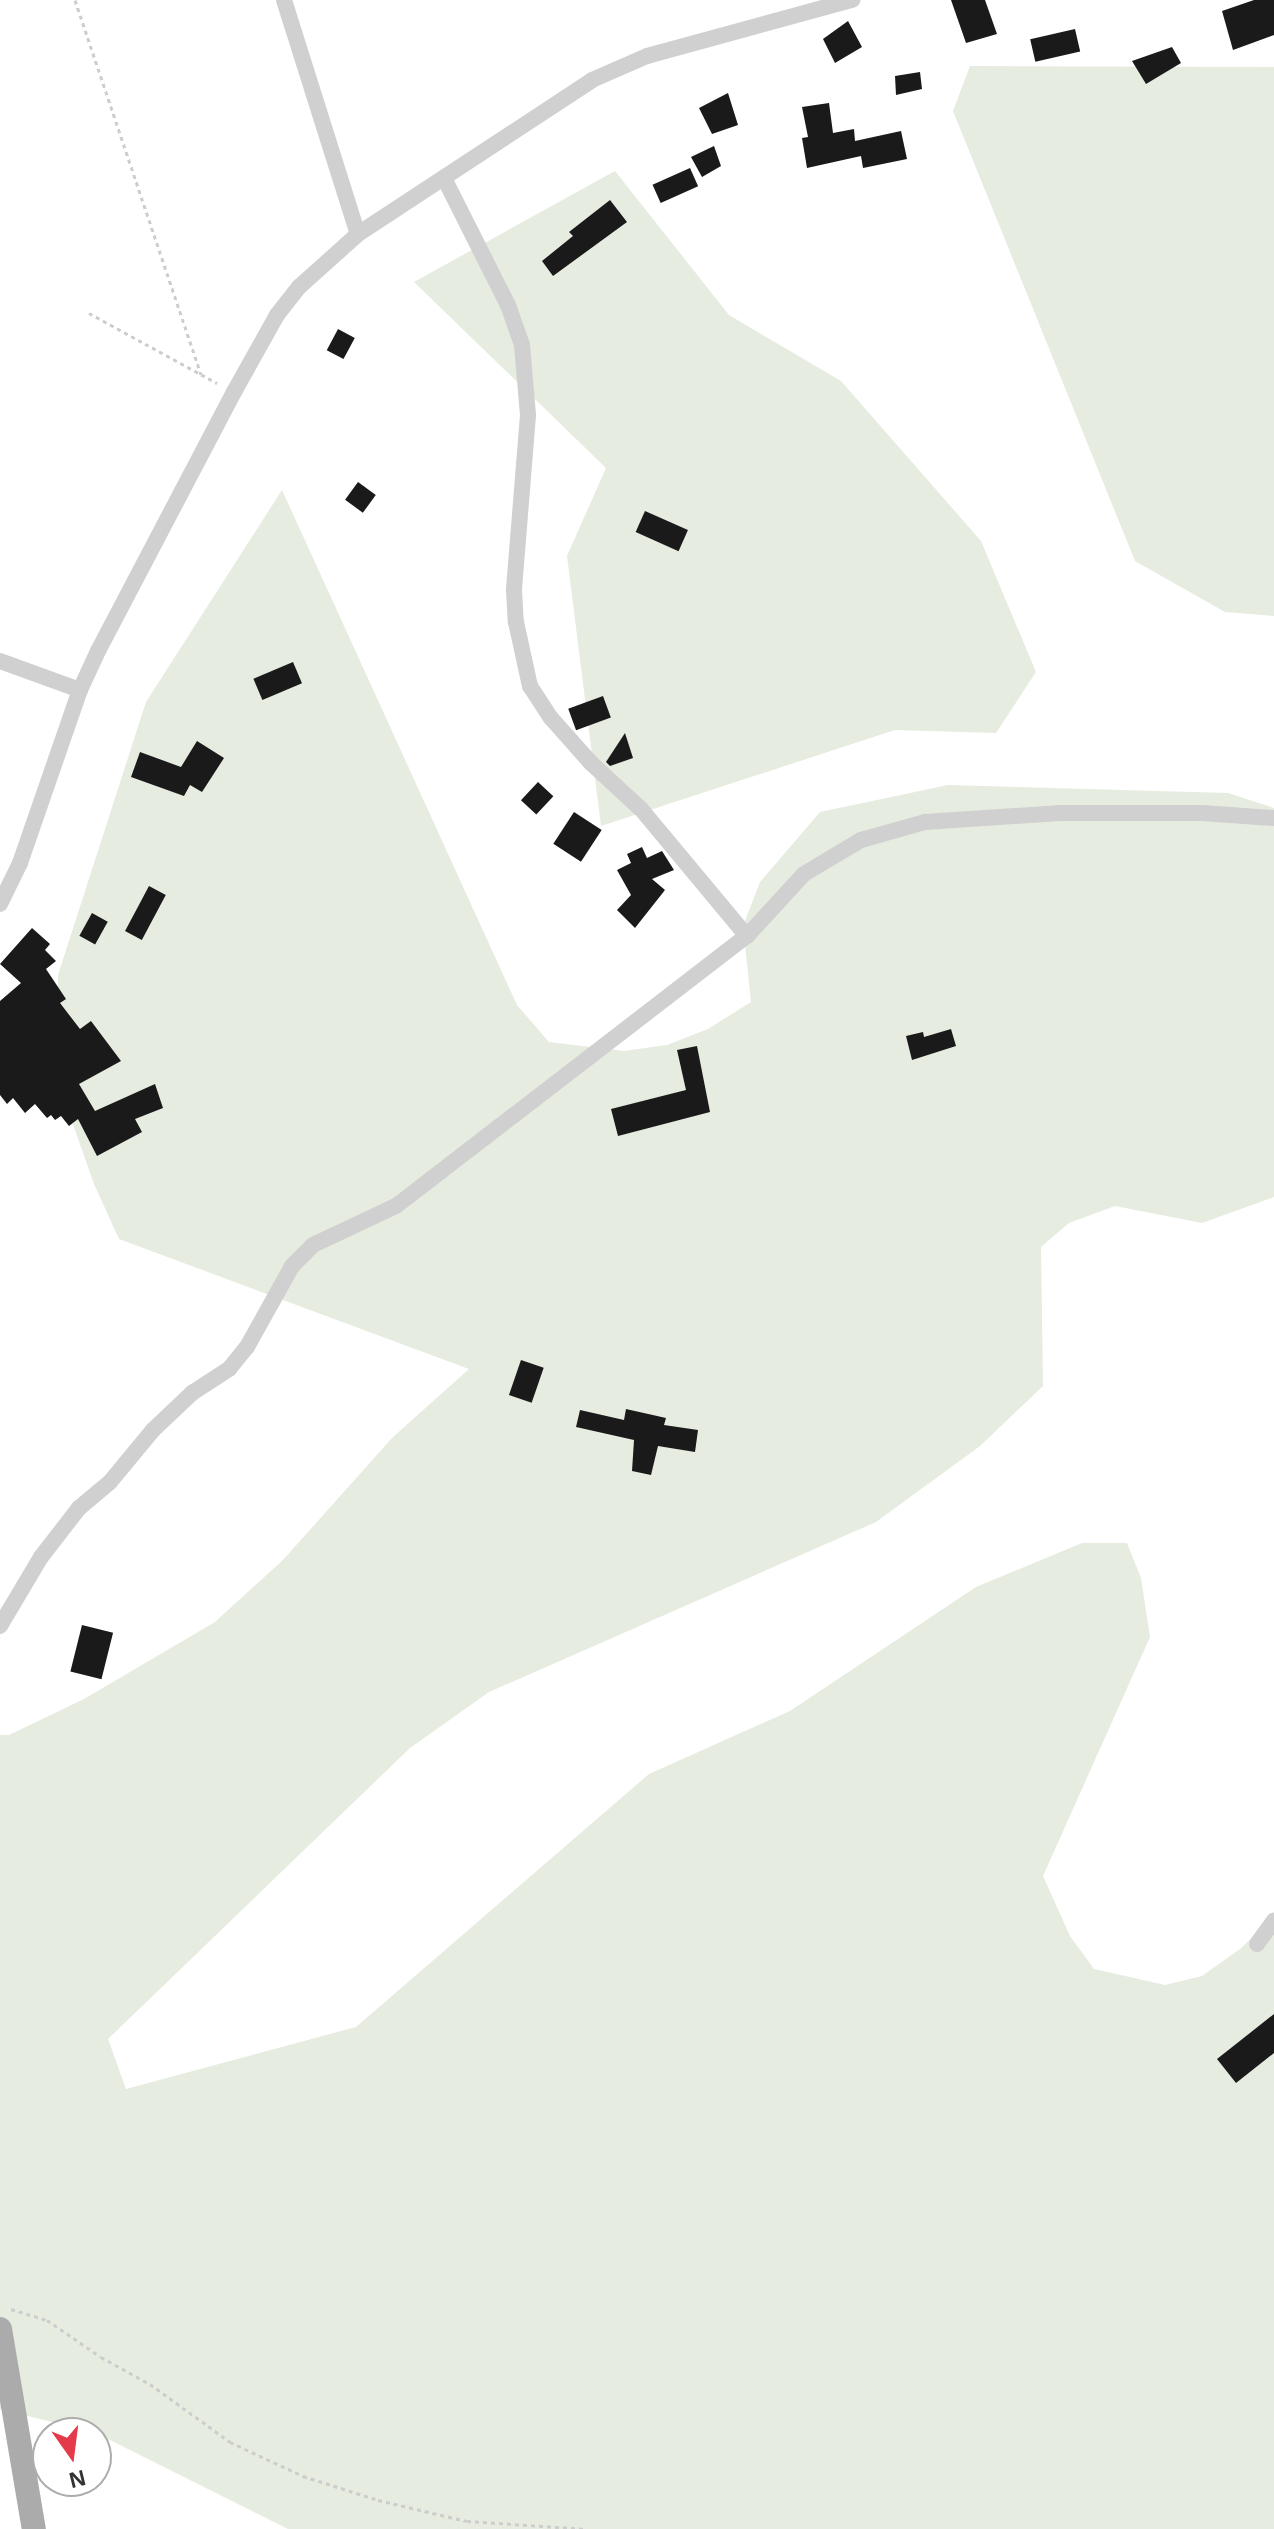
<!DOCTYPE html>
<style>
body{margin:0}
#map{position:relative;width:1274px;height:2529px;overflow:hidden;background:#fff;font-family:Arial,sans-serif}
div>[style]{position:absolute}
.green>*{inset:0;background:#e6ecdf}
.building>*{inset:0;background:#1a1a1a;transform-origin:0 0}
.path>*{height:3px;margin-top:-1.5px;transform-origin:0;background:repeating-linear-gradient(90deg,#cdcdcd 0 4px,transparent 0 8px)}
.minor>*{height:16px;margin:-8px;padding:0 8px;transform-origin:8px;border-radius:8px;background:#d0d0d0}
.primary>*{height:24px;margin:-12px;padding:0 12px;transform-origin:12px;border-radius:12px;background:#ababab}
span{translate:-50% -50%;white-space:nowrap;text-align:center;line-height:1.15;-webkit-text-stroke:8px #fff;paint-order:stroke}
.north{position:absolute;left:32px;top:2417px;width:80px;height:80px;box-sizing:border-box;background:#fff;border:2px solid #adadad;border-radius:50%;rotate:166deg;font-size:22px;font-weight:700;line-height:32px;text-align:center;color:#333}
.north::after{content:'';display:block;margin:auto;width:28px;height:36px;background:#e43b4a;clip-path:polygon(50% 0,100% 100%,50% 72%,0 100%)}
</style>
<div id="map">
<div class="green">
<i style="clip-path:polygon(970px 66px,1274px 67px,1274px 616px,1225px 612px,1135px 561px,953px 111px)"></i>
<i style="clip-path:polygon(615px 171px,729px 315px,841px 381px,981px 541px,1036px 672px,996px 733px,895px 730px,601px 826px,567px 556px,606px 468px,414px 282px)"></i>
<i style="clip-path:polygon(282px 490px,517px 1005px,549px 1042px,624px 1051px,667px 1045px,708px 1029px,751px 1002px,743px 926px,760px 882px,820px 812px,948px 785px,1228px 793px,1274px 808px,1274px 1197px,1202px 1223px,1115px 1206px,1069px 1223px,1041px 1247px,1043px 1386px,980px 1446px,876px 1522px,489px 1692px,410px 1748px,108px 2039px,126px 2089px,356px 2027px,649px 1774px,790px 1711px,976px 1587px,1082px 1543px,1127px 1543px,1141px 1578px,1150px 1637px,1043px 1876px,1070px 1936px,1094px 1969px,1165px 1985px,1202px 1976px,1240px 1949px,1274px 1917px,1274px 2529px,288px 2529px,96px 2433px,0 2409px,0 1735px,9px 1735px,84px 1699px,215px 1622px,283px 1560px,392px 1438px,469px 1369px,119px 1239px,94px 1184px,56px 1076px,58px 975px,146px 702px)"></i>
</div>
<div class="building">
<i style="clip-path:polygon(951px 0,985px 0,997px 34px,966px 43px)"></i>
<i style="clip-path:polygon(1254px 0,1274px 0,1274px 35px,1233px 50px,1222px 11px)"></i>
<i style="clip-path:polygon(848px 21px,862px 47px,835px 63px,823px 39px)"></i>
<i style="left:1075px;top:29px;width:23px;height:46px;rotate:77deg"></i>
<i style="clip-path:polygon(1172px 47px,1181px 63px,1146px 84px,1132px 61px)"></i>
<i style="clip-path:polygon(920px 72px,922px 89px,896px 95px,895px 76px)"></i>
<i style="clip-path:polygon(728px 93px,738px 125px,712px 134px,699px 108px)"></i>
<i style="clip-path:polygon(829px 103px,833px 133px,854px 129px,855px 141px,901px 131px,907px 159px,863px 168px,861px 156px,807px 168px,802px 138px,808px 137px,802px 107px)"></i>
<i style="clip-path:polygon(714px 146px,721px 166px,702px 177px,691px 157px)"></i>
<i style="left:690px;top:168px;width:20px;height:41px;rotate:66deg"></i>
<i style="clip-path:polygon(610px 200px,627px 222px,553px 276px,542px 261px,573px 236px,569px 232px)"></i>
<i style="left:338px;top:329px;width:19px;height:24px;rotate:28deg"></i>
<i style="left:358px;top:482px;width:22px;height:22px;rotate:36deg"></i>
<i style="left:645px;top:511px;width:47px;height:23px;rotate:24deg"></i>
<i style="left:293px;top:662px;width:23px;height:43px;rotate:67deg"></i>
<i style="left:603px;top:696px;width:23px;height:37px;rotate:70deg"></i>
<i style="clip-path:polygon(625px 733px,633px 758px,610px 766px,606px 762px)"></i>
<i style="clip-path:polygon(197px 741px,224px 758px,202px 792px,190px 785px,184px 796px,131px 777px,140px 752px,181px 767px)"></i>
<i style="left:538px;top:782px;width:21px;height:25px;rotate:43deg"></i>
<i style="left:574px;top:812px;width:33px;height:38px;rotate:33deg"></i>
<i style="clip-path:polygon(642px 847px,647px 858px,662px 851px,674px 870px,652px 879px,665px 890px,635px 928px,617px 910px,631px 895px,617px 870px,631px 863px,627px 854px)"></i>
<i style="left:149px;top:886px;width:19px;height:51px;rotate:28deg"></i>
<i style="left:92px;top:913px;width:18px;height:26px;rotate:29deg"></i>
<i style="clip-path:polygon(32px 928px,50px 944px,45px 950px,56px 961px,46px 969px,66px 999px,60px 1003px,80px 1029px,91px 1021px,121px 1061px,79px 1084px,95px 1111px,155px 1084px,163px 1108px,135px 1119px,142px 1132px,97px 1156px,78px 1119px,69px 1126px,61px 1116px,55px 1120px,51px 1115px,47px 1118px,35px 1104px,25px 1113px,13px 1098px,7px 1104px,0 1095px,0 1001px,21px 983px,0 964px)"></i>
<i style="clip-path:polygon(951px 1029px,956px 1046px,912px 1060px,906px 1036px,923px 1032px,924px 1037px)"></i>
<i style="clip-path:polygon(697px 1046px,710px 1112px,618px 1136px,611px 1109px,686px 1090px,677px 1050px)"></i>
<i style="left:521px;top:1360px;width:24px;height:37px;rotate:19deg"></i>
<i style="clip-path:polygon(626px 1409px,666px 1418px,664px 1425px,698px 1430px,695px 1452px,658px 1446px,651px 1475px,632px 1471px,634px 1440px,576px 1427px,580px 1410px,624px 1420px)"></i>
<i style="left:82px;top:1625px;width:32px;height:48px;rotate:14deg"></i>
<i style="clip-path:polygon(1274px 2014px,1274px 2053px,1236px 2083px,1217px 2059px)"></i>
</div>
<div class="path">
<i style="left:75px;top:0;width:395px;rotate:71.4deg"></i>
<i style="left:89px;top:313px;width:146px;rotate:28.7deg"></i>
<i style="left:11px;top:2309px;width:38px;rotate:17deg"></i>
<i style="left:47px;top:2320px;width:65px;rotate:34.4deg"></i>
<i style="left:101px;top:2357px;width:56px;rotate:28.9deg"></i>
<i style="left:150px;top:2384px;width:99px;rotate:35.9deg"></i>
<i style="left:230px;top:2442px;width:81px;rotate:25deg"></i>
<i style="left:303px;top:2476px;width:79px;rotate:17.7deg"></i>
<i style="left:378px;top:2500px;width:91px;rotate:13.3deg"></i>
<i style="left:467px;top:2521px;width:120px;rotate:3.8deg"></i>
</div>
<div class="minor">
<i style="left:284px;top:0;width:245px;rotate:72.5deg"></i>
<i style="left:444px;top:178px;width:142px;rotate:63.3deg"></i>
<i style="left:508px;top:305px;width:42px;rotate:70.7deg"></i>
<i style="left:522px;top:345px;width:70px;rotate:85.1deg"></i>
<i style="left:528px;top:415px;width:175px;rotate:94.6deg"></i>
<i style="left:514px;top:589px;width:33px;rotate:87deg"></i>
<i style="left:516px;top:622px;width:66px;rotate:77.7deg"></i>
<i style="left:530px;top:686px;width:38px;rotate:57deg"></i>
<i style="left:551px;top:718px;width:59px;rotate:48.4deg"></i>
<i style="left:590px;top:762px;width:69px;rotate:42.7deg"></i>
<i style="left:641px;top:809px;width:165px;rotate:50.2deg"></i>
<i style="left:0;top:661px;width:85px;rotate:19.9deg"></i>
<i style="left:0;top:904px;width:46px;rotate:-64deg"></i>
<i style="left:20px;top:863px;width:183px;rotate:-70.9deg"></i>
<i style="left:80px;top:690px;width:43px;rotate:-65.2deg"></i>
<i style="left:98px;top:651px;width:293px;rotate:-62.3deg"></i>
<i style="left:234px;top:392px;width:88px;rotate:-60.8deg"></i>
<i style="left:277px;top:315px;width:36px;rotate:-52deg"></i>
<i style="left:299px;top:287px;width:79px;rotate:-41.9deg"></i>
<i style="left:358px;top:234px;width:280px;rotate:-33.3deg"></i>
<i style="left:592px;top:80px;width:60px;rotate:-23.6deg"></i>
<i style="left:647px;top:56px;width:213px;rotate:-15.3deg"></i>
<i style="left:0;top:1626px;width:80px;rotate:-59.3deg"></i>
<i style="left:41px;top:1557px;width:62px;rotate:-52.2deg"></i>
<i style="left:79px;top:1508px;width:40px;rotate:-40deg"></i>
<i style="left:110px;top:1482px;width:67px;rotate:-50.4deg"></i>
<i style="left:153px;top:1430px;width:54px;rotate:-43.5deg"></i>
<i style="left:192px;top:1393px;width:44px;rotate:-33deg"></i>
<i style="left:229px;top:1369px;width:28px;rotate:-51deg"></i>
<i style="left:247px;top:1347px;width:93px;rotate:-60.9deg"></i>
<i style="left:292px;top:1266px;width:30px;rotate:-45deg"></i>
<i style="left:313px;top:1245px;width:92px;rotate:-25.2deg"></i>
<i style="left:396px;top:1206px;width:443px;rotate:-37.6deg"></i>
<i style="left:747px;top:936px;width:84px;rotate:-47.4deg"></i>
<i style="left:804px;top:874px;width:66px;rotate:-30.8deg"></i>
<i style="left:861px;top:840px;width:66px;rotate:-15.7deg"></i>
<i style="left:925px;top:822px;width:134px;rotate:-3.8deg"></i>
<i style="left:1059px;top:813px;width:143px"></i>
<i style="left:1202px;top:813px;width:72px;rotate:4deg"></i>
<i style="left:1257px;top:1944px;width:29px;rotate:-54deg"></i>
</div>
<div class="primary">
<i style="left:0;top:2329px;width:203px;rotate:80.4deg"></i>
</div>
<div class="north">N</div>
</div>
